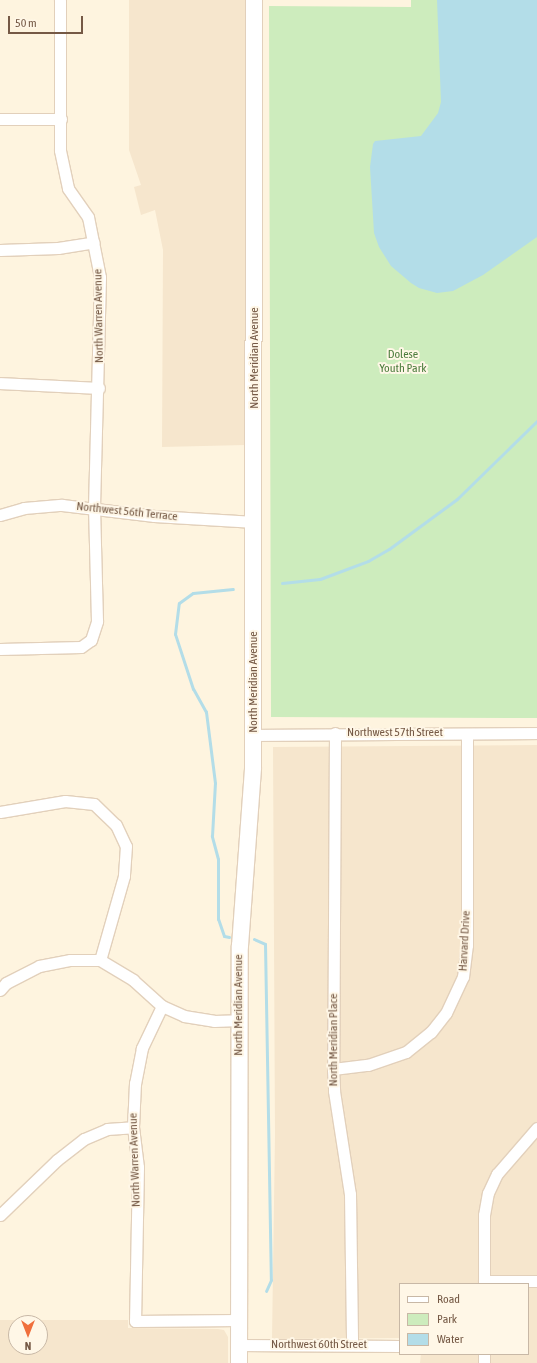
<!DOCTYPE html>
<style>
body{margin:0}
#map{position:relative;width:537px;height:1363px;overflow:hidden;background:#fef4df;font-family:"Asap Condensed",sans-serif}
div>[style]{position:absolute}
.residential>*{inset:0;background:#f6e6cd}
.green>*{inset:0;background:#cdecbd}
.water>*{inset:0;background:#b3dde8}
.stream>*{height:3px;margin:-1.5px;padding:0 1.5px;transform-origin:1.5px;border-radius:1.5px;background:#b3dde8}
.roads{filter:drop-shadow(1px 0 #e2d0bb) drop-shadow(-1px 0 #e2d0bb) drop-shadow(0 1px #e2d0bb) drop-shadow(0 -1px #e2d0bb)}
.street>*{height:11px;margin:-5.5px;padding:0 5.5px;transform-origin:5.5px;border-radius:5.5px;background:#fff}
.secondary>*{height:16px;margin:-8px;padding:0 8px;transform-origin:8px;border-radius:8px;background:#fff}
span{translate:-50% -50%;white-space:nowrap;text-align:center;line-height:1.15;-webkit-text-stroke:4px #fff7e7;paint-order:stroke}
.street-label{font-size:12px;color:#755945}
.park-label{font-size:12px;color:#4c7c3d}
.legend{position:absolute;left:399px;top:1283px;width:130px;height:72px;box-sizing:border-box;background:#fff7e7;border:1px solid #c8b8a6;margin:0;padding:5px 7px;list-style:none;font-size:12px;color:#755945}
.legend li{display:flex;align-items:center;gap:8px;height:20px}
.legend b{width:20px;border:1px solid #c8b8a6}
.north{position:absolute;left:8px;top:1315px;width:40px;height:40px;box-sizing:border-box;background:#fff7e7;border:1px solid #c8b8a6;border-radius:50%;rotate:180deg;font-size:11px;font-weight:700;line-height:16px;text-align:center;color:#755945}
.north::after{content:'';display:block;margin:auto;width:14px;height:18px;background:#f06f3c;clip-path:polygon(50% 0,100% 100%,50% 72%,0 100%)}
.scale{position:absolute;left:8px;top:16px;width:75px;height:18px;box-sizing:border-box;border:2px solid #755945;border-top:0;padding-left:5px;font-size:12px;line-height:14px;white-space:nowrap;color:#755945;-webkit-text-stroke:3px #fff7e7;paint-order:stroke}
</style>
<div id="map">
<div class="residential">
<i style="clip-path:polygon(129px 0,246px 0,245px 445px,162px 447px,163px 250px,155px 210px,141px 215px,134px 187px,141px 185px,129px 150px)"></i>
<i style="clip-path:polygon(537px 745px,537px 1363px,420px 1363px,421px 1354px,528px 1354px,528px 1284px,400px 1284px,400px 1338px,272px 1339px,275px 1135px,273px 747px)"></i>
<i style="clip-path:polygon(evenodd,0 1320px,128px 1320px,128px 1328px,218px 1329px,224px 1330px,228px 1337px,228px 1363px,0 1363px,0 1320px,16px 1323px,40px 1323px,40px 1347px,16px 1347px,16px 1323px)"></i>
</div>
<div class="green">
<i style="clip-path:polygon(411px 0,537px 0,537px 718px,271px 717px,269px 6px,411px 7px)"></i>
</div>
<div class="water">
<i style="clip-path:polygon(437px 0,537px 0,537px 237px,483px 275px,453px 291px,437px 293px,419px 288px,411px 283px,391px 266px,379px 247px,374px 233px,370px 167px,373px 144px,375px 141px,421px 136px,438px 113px,441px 102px)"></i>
</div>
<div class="stream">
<i style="left:282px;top:583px;width:38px;rotate:-6deg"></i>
<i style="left:320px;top:579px;width:51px;rotate:-20.6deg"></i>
<i style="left:368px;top:561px;width:24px;rotate:-30deg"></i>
<i style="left:389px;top:549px;width:84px;rotate:-36.3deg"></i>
<i style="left:457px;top:499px;width:112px;rotate:-44.3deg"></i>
<i style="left:229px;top:937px;width:5px;rotate:-169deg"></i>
<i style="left:224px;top:936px;width:18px;rotate:-109deg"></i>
<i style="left:218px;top:919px;width:60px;rotate:-90deg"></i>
<i style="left:218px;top:859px;width:24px;rotate:-105deg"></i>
<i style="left:212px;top:836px;width:53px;rotate:-86.8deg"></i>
<i style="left:215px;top:783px;width:72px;rotate:-97.2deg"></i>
<i style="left:206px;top:712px;width:26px;rotate:-119deg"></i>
<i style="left:193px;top:689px;width:58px;rotate:-108.1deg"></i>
<i style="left:175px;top:634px;width:31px;rotate:-83deg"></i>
<i style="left:179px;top:603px;width:17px;rotate:-36deg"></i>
<i style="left:193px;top:593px;width:40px;rotate:-5.7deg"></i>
<i style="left:254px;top:939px;width:12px;rotate:24deg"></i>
<i style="left:265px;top:944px;width:336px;rotate:89deg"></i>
<i style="left:271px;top:1280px;width:12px;rotate:114deg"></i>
</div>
<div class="roads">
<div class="street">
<i style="left:0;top:119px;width:61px"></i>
<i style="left:0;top:250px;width:58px;rotate:-2deg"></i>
<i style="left:58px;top:248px;width:36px;rotate:-9deg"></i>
<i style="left:0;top:383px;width:99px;rotate:2.9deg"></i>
<i style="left:0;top:515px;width:25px;rotate:-16deg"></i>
<i style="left:24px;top:508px;width:38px;rotate:-5deg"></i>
<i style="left:62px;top:505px;width:93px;rotate:6.8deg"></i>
<i style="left:154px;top:516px;width:101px;rotate:3.4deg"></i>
<i style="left:0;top:649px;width:81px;rotate:-1.4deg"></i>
<i style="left:81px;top:647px;width:12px;rotate:-35deg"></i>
<i style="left:91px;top:640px;width:20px;rotate:-72deg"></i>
<i style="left:97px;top:621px;width:114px;rotate:-91.5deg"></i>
<i style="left:94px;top:507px;width:230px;rotate:-88.5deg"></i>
<i style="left:100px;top:277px;width:61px;rotate:-101.3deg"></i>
<i style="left:88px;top:217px;width:35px;rotate:-125deg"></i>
<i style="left:68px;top:188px;width:39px;rotate:-102deg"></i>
<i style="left:60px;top:150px;width:150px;rotate:-90deg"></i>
<i style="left:335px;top:733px;width:336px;rotate:90.3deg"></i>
<i style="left:333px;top:1069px;width:22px;rotate:87deg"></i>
<i style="left:334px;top:1091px;width:104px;rotate:81.2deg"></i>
<i style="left:350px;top:1194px;width:151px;rotate:89.2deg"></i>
<i style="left:254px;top:735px;width:283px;rotate:-0.4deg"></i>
<i style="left:0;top:812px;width:66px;rotate:-9.6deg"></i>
<i style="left:65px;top:801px;width:29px;rotate:6deg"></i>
<i style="left:94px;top:804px;width:30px;rotate:44deg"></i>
<i style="left:116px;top:825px;width:23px;rotate:65deg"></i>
<i style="left:126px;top:846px;width:30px;rotate:94deg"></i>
<i style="left:124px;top:876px;width:87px;rotate:105.9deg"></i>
<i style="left:0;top:990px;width:9px;rotate:-49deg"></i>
<i style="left:6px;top:983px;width:37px;rotate:-27deg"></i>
<i style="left:39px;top:966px;width:32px;rotate:-11deg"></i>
<i style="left:70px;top:960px;width:30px"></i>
<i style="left:100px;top:960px;width:39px;rotate:31deg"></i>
<i style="left:133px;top:980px;width:39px;rotate:42deg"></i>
<i style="left:162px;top:1006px;width:24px;rotate:24deg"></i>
<i style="left:184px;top:1016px;width:30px;rotate:9deg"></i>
<i style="left:214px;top:1021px;width:25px;rotate:-2deg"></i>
<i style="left:162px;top:1006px;width:47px;rotate:115.5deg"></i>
<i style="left:142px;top:1048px;width:36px;rotate:101deg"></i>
<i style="left:135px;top:1083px;width:44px;rotate:92.6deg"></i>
<i style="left:133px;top:1127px;width:40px;rotate:82.9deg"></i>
<i style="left:138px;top:1167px;width:154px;rotate:91.1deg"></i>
<i style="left:135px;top:1321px;width:103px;rotate:-0.6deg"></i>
<i style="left:333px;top:1069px;width:35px;rotate:-7deg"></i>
<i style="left:368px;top:1065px;width:40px;rotate:-18.9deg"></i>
<i style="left:406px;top:1052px;width:32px;rotate:-39deg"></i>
<i style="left:431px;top:1032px;width:24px;rotate:-52deg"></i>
<i style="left:446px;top:1013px;width:40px;rotate:-65deg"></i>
<i style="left:463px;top:977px;width:32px;rotate:-83deg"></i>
<i style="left:467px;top:945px;width:211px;rotate:-90deg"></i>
<i style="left:0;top:1215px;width:79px;rotate:-44deg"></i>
<i style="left:57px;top:1160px;width:34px;rotate:-38deg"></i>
<i style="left:84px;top:1139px;width:25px;rotate:-23deg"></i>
<i style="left:107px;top:1129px;width:26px;rotate:-4deg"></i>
<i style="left:484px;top:1281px;width:53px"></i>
<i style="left:484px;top:1284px;width:69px;rotate:-90deg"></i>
<i style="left:484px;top:1215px;width:22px;rotate:-80deg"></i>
<i style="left:488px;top:1193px;width:21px;rotate:-65deg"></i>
<i style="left:497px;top:1174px;width:61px;rotate:-49deg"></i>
<i style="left:239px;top:1345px;width:161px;rotate:0.4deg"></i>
<i style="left:484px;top:1354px;width:9px;rotate:90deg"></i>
</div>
<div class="secondary">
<i style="left:239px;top:1363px;width:417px;rotate:-89.9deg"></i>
<i style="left:240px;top:946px;width:179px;rotate:-85.8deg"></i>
<i style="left:253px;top:767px;width:767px;rotate:-89.93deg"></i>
</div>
</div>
<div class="street-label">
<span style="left:99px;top:316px;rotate:-91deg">North Warren Avenue</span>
<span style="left:255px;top:358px;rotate:-90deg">North Meridian Avenue</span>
<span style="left:127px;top:512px;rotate:6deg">Northwest 56th Terrace</span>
<span style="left:254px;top:682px;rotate:-90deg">North Meridian Avenue</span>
<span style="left:395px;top:733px">Northwest 57th Street</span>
<span style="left:465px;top:941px;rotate:-87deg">Harvard Drive</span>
<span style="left:239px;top:1005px;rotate:-90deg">North Meridian Avenue</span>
<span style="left:334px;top:1040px;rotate:-90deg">North Meridian Place</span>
<span style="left:135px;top:1160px;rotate:-92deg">North Warren Avenue</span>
<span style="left:319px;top:1345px">Northwest 60th Street</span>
</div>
<div class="park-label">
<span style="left:403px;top:362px">Dolese<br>Youth Park</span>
</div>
<ul class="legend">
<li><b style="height:5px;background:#fff"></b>Road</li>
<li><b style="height:11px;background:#cdecbd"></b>Park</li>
<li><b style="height:11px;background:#b3dde8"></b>Water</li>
</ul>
<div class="north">N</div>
<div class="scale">50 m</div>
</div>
